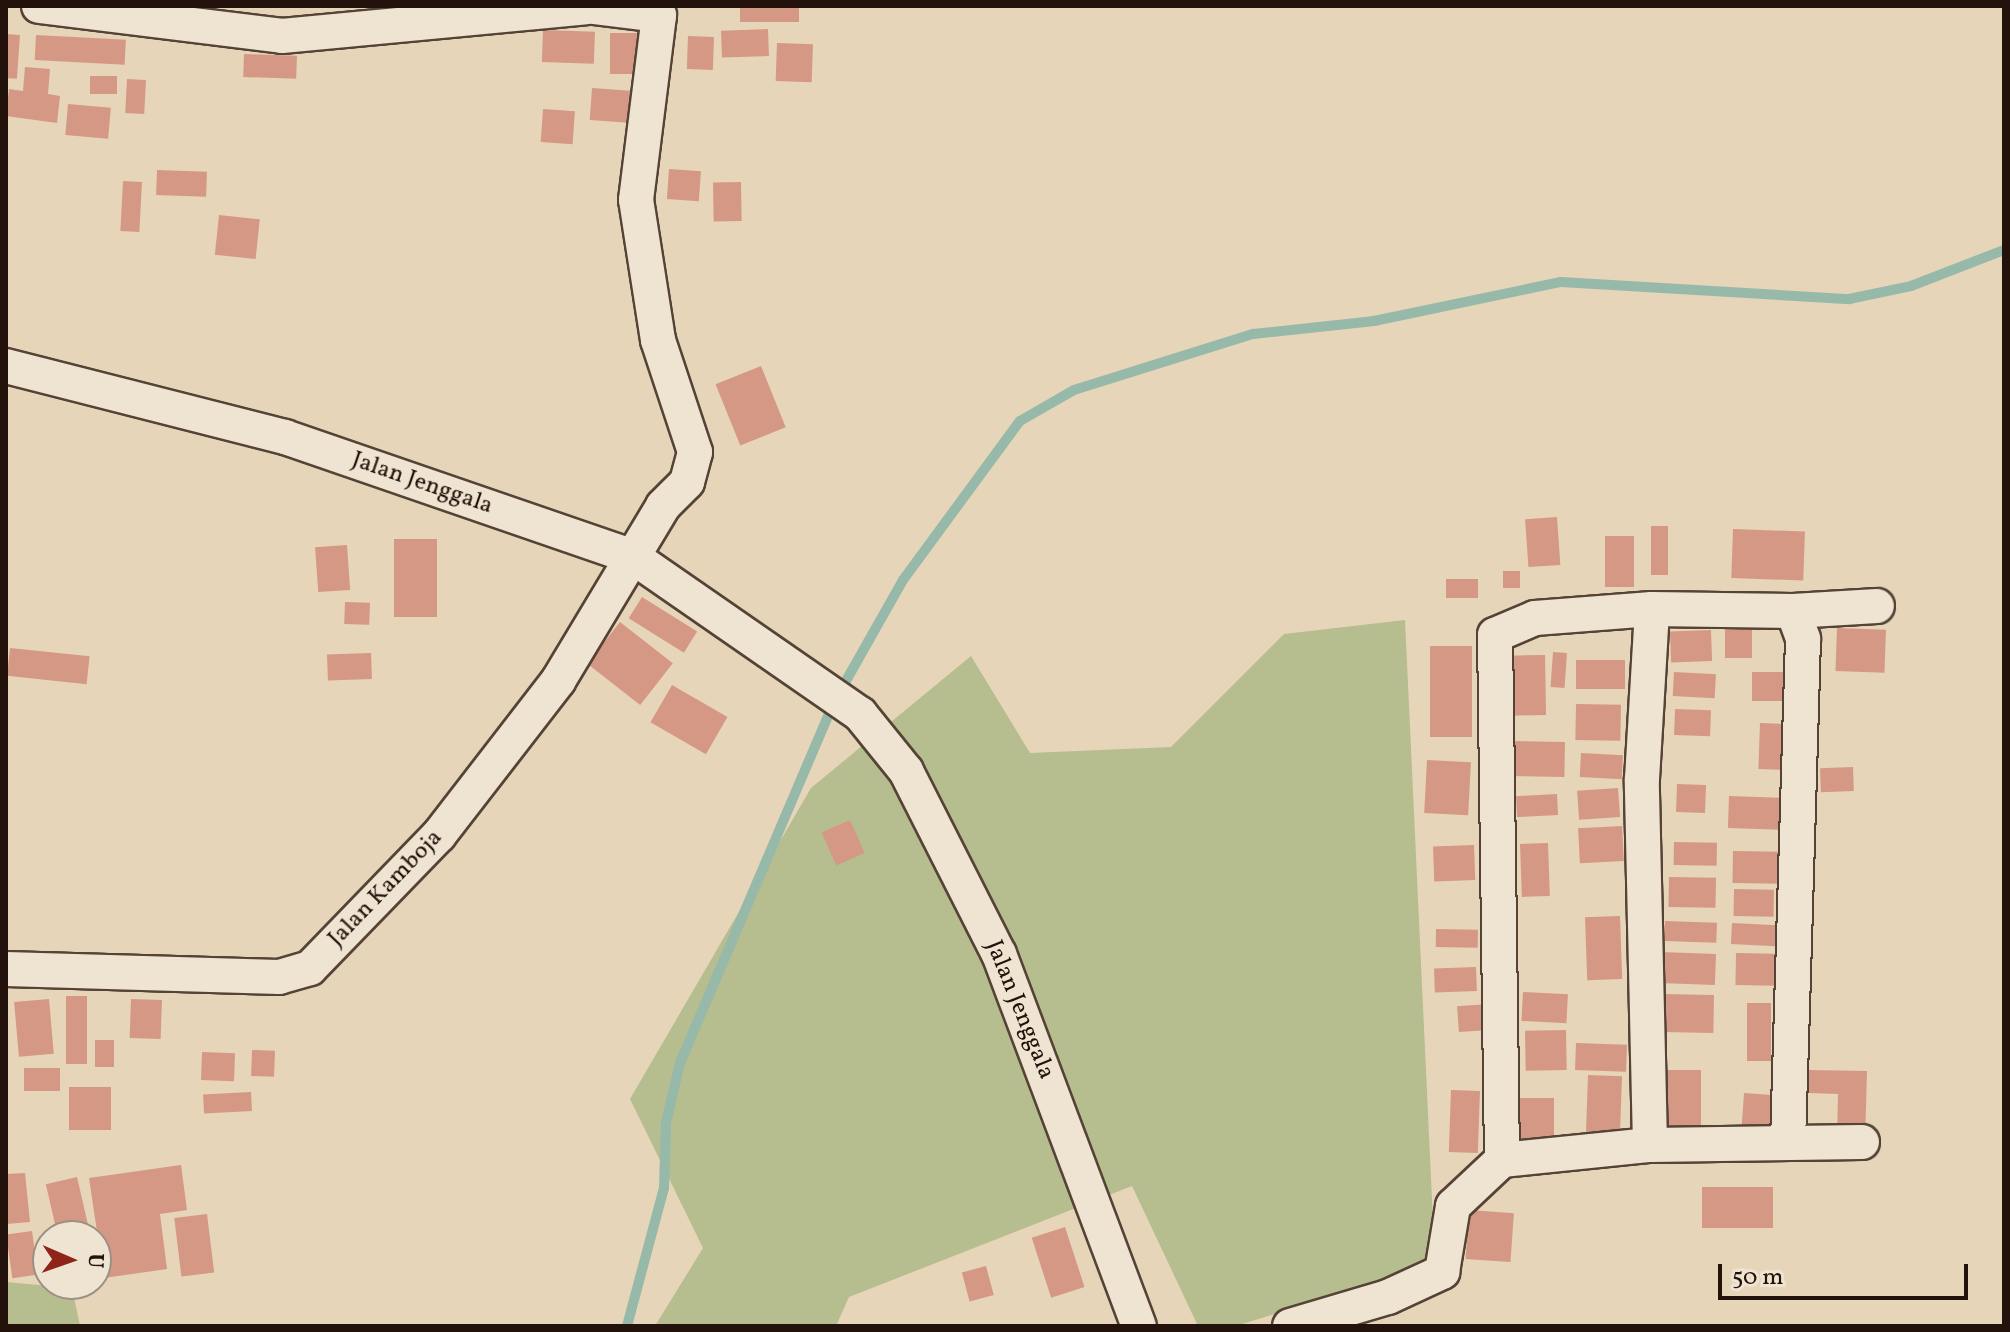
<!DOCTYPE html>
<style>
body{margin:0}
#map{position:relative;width:2010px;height:1332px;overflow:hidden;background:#e6d5b8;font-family:Vollkorn,serif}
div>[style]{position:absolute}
.green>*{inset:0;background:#b6bd8e}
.stream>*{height:10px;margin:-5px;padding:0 5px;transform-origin:5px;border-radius:5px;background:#97b9aa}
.building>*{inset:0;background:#d59885;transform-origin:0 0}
.roads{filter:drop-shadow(2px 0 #544336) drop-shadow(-2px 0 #544336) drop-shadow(0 2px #544336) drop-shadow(0 -2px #544336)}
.minor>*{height:34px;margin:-17px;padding:0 17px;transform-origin:17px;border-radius:17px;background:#efe4d1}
span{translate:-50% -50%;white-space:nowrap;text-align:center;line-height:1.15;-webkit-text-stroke:6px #efe4d1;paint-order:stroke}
.street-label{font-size:24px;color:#23120b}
.frame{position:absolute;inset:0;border:8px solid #23120b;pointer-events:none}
.north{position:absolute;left:32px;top:1220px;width:80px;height:80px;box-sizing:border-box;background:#efe4d1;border:2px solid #9d9082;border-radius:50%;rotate:92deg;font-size:22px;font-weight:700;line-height:32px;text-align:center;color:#23120b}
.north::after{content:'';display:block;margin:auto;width:28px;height:36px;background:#8f2418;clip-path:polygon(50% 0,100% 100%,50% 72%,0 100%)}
.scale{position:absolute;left:1718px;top:1264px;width:250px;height:36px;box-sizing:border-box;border:4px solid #23120b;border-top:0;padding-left:10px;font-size:24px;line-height:28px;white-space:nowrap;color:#23120b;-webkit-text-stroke:6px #efe4d1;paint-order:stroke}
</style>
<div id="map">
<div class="green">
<i style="clip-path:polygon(1405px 620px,1435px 1264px,1236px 1326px,1198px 1326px,1132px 1186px,849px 1297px,836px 1326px,655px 1326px,703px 1248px,630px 1099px,811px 788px,971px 656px,1030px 753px,1171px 747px,1284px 634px)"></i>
<i style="clip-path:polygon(6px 1282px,72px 1288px,80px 1326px,6px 1326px)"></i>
</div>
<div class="stream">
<i style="left:627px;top:1326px;width:143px;rotate:-75deg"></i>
<i style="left:664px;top:1188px;width:65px;rotate:-88.2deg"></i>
<i style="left:666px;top:1123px;width:62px;rotate:-76.9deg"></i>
<i style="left:680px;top:1063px;width:392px;rotate:-66.9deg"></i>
<i style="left:834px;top:702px;width:140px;rotate:-60.5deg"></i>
<i style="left:903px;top:580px;width:197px;rotate:-53.7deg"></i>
<i style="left:1020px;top:421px;width:62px;rotate:-29.9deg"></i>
<i style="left:1074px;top:390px;width:188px;rotate:-17.4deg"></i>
<i style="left:1253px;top:334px;width:122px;rotate:-6.1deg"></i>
<i style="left:1374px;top:321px;width:191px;rotate:-11.8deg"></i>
<i style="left:1561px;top:282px;width:289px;rotate:3.4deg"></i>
<i style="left:1849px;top:299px;width:63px;rotate:-11.8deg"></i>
<i style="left:1911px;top:286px;width:100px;rotate:-21.2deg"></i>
</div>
<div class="building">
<i style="left:740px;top:6px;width:59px;height:16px"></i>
<i style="left:768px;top:29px;width:27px;height:47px;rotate:88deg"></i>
<i style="left:543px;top:30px;width:52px;height:32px;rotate:2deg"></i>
<i style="left:610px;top:33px;width:32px;height:41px"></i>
<i style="left:6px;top:34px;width:14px;height:44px;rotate:4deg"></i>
<i style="left:36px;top:35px;width:90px;height:25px;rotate:3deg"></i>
<i style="left:688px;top:36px;width:26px;height:33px;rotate:2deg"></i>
<i style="left:777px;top:43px;width:36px;height:38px;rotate:2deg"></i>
<i style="left:244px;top:54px;width:53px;height:23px;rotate:2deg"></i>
<i style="clip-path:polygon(25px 67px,50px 69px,48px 94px,60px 96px,57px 123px,6px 116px,9px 89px,23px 91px)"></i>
<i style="left:117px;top:76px;width:18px;height:27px;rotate:90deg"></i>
<i style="left:127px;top:79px;width:19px;height:34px;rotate:3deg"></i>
<i style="left:592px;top:88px;width:46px;height:32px;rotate:4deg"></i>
<i style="left:68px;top:104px;width:43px;height:31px;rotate:5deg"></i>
<i style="left:543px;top:109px;width:32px;height:33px;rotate:4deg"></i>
<i style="left:669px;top:169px;width:32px;height:30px;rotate:4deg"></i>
<i style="left:157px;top:170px;width:50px;height:25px;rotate:2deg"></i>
<i style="left:123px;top:181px;width:19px;height:50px;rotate:3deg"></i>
<i style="left:741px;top:182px;width:39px;height:28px;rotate:89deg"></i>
<i style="left:219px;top:215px;width:41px;height:40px;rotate:6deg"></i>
<i style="left:761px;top:366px;width:66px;height:49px;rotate:68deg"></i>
<i style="left:1557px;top:517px;width:48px;height:32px;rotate:86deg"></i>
<i style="left:1651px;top:526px;width:17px;height:49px"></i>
<i style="left:1733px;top:529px;width:72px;height:49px;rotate:2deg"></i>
<i style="left:1605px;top:536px;width:29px;height:51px"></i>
<i style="left:394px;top:539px;width:43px;height:78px"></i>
<i style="left:347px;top:545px;width:45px;height:32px;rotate:86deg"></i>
<i style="left:1503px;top:571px;width:17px;height:17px"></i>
<i style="left:1478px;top:579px;width:19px;height:32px;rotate:90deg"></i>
<i style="left:642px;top:597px;width:65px;height:25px;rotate:32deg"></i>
<i style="left:345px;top:602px;width:25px;height:22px;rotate:2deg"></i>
<i style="left:620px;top:622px;width:67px;height:53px;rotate:38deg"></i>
<i style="left:1725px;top:624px;width:27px;height:34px"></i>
<i style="left:1837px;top:628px;width:49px;height:43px;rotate:2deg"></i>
<i style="left:1711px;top:630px;width:31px;height:41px;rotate:88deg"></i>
<i style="left:1430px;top:646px;width:42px;height:91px"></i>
<i style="left:10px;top:648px;width:80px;height:28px;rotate:6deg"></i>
<i style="left:1553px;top:652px;width:14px;height:35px;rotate:4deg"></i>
<i style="left:371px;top:653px;width:26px;height:44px;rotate:88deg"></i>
<i style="left:1545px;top:655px;width:60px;height:38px;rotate:89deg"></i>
<i style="left:1576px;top:660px;width:49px;height:29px"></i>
<i style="left:1674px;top:672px;width:42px;height:24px;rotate:3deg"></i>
<i style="left:1752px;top:672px;width:32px;height:29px"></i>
<i style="left:672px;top:685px;width:64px;height:43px;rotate:30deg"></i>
<i style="left:1576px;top:704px;width:45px;height:36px;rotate:1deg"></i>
<i style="left:1675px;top:709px;width:36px;height:26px;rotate:2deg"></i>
<i style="left:1760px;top:723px;width:25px;height:46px;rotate:2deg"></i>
<i style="left:1509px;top:741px;width:56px;height:35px;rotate:1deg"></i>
<i style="left:1581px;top:753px;width:42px;height:24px;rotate:3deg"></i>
<i style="left:1427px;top:760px;width:44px;height:53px;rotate:3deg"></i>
<i style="left:1853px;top:767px;width:24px;height:33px;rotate:88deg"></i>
<i style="left:1677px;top:784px;width:29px;height:28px;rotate:2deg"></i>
<i style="left:1618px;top:788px;width:29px;height:41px;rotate:86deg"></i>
<i style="left:1557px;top:794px;width:21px;height:41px;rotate:87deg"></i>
<i style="left:1729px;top:796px;width:60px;height:32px;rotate:2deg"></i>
<i style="left:850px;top:820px;width:36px;height:31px;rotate:66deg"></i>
<i style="left:1622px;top:826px;width:35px;height:44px;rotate:87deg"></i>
<i style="left:1674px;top:842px;width:43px;height:23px;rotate:1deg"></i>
<i style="left:1548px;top:843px;width:53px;height:28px;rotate:88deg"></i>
<i style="left:1474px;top:845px;width:35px;height:41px;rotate:88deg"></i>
<i style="left:1733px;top:851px;width:52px;height:32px;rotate:1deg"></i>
<i style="left:1669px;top:877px;width:47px;height:30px;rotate:1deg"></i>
<i style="left:1734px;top:889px;width:40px;height:27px;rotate:1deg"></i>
<i style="left:1620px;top:916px;width:63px;height:35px;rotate:88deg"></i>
<i style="left:1665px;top:921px;width:52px;height:20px;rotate:2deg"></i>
<i style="left:1732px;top:923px;width:45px;height:21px;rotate:3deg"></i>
<i style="left:1436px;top:929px;width:42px;height:18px;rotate:1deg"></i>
<i style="left:1661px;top:952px;width:55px;height:31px;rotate:2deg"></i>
<i style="left:1736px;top:953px;width:40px;height:32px;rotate:1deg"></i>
<i style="left:1476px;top:967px;width:24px;height:42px;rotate:88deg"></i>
<i style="left:1523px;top:992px;width:45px;height:29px;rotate:3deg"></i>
<i style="left:1663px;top:994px;width:51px;height:38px;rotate:1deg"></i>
<i style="left:66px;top:996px;width:21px;height:68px"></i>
<i style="left:49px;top:999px;width:55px;height:35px;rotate:85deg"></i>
<i style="left:131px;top:999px;width:31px;height:39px;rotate:2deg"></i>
<i style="left:1747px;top:1003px;width:24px;height:58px"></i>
<i style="left:1488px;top:1004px;width:26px;height:31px;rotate:86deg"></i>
<i style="left:1566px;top:1030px;width:40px;height:41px;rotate:89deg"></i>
<i style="left:95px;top:1040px;width:19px;height:27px"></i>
<i style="left:1576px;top:1043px;width:51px;height:27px;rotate:2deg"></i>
<i style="left:252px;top:1050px;width:23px;height:26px;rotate:2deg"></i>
<i style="left:202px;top:1052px;width:33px;height:28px;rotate:2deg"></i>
<i style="left:24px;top:1068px;width:36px;height:23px"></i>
<i style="left:1665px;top:1070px;width:36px;height:64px"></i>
<i style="clip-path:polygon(1809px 1070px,1867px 1071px,1865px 1141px,1837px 1140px,1838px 1094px,1809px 1093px)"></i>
<i style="left:1588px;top:1075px;width:34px;height:64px;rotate:2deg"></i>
<i style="left:69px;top:1087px;width:42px;height:43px"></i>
<i style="left:1451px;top:1090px;width:29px;height:62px;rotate:2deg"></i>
<i style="left:251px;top:1092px;width:19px;height:48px;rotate:87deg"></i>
<i style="left:1744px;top:1093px;width:31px;height:38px;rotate:4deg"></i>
<i style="left:1516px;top:1098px;width:38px;height:51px"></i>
<i style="clip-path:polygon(181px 1165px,187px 1210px,160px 1214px,167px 1269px,104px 1278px,89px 1178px)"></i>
<i style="clip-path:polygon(25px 1173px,30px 1222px,6px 1224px,6px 1174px)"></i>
<i style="left:77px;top:1177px;width:49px;height:32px;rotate:77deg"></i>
<i style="left:1702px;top:1187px;width:71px;height:41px"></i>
<i style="left:1469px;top:1210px;width:45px;height:49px;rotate:4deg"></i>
<i style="left:207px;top:1214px;width:59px;height:33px;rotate:83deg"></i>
<i style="left:1065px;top:1227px;width:63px;height:35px;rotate:72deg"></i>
<i style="left:32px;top:1231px;width:44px;height:26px;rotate:82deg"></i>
<i style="left:986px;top:1266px;width:30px;height:25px;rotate:75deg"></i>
</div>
<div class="roads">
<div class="minor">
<i style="left:39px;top:6px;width:245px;rotate:7deg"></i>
<i style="left:282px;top:36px;width:305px;rotate:-5.4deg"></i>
<i style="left:6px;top:366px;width:288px;rotate:14.3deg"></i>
<i style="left:285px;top:437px;width:368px;rotate:19deg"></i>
<i style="left:633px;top:557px;width:276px;rotate:34.7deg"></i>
<i style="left:860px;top:714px;width:73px;rotate:51.1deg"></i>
<i style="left:906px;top:771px;width:205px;rotate:63.1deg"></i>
<i style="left:999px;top:954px;width:397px;rotate:69.4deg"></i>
<i style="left:1793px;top:611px;width:84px;rotate:-3.4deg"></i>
<i style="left:6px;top:969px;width:273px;rotate:1.7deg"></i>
<i style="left:279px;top:977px;width:32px;rotate:-16deg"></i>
<i style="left:310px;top:968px;width:185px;rotate:-45.9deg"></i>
<i style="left:439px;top:835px;width:195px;rotate:-52.3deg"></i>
<i style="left:558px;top:681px;width:204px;rotate:-59deg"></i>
<i style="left:663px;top:506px;width:34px;rotate:-45deg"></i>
<i style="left:687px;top:482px;width:31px;rotate:-75deg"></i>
<i style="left:695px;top:452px;width:118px;rotate:-108.3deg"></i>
<i style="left:658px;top:340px;width:142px;rotate:-98.9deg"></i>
<i style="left:636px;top:200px;width:186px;rotate:-82.9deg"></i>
<i style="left:659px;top:15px;width:74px;rotate:-173deg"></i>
<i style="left:1650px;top:1145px;width:366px;rotate:-91.3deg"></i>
<i style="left:1642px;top:779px;width:170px;rotate:-86.6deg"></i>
<i style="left:1502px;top:1160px;width:525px;rotate:-90.76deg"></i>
<i style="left:1495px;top:635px;width:43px;rotate:-23deg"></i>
<i style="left:1535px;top:618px;width:117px;rotate:-4.4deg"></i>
<i style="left:1652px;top:609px;width:141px;rotate:0.8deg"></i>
<i style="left:1793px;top:611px;width:30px;rotate:70deg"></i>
<i style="left:1803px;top:639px;width:501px;rotate:91.71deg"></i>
<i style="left:1290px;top:1326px;width:102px;rotate:-16.5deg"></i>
<i style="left:1388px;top:1297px;width:60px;rotate:-24.8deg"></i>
<i style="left:1442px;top:1272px;width:67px;rotate:-80.5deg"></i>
<i style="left:1453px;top:1206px;width:67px;rotate:-43.2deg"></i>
<i style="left:1502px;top:1160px;width:149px;rotate:-5.8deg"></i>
<i style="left:1650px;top:1145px;width:212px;rotate:-0.8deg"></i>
</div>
</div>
<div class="street-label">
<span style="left:422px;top:484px;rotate:19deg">Jalan Jenggala</span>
<span style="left:386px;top:889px;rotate:-46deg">Jalan Kamboja</span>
<span style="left:1019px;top:1010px;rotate:68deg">Jalan Jenggala</span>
</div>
<div class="frame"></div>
<div class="north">U</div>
<div class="scale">50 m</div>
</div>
